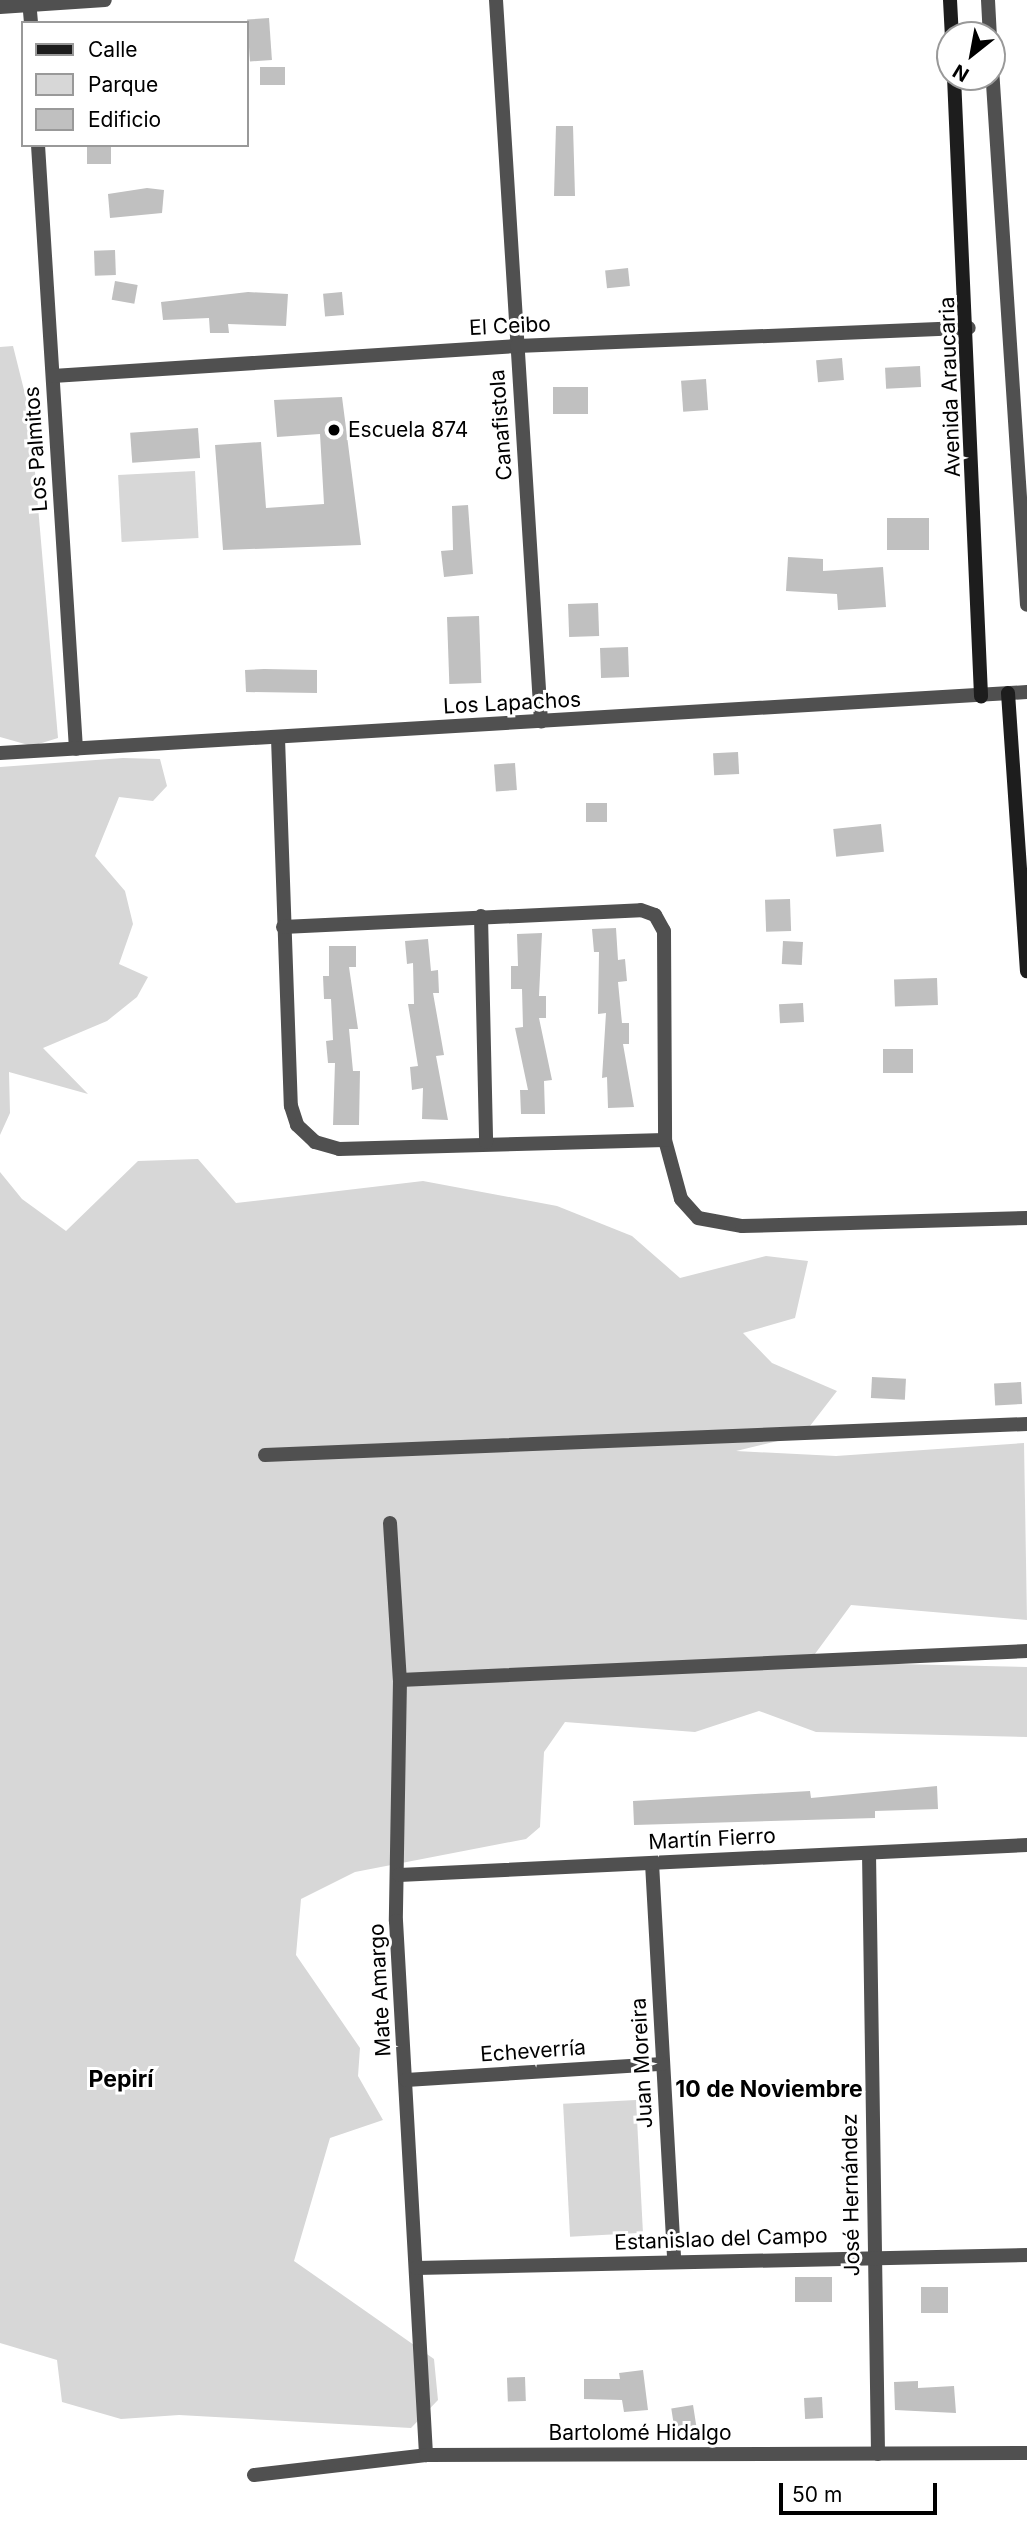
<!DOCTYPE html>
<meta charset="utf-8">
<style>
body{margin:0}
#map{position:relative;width:1027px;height:2536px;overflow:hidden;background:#fff;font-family:Inter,sans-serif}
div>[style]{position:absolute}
.green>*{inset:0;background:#d7d7d7;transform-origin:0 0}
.building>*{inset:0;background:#c0c0c0;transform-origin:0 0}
.minor>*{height:14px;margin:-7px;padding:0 7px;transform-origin:7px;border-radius:7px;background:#505050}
.tertiary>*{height:14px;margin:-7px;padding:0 7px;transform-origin:7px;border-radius:7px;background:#505050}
.secondary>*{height:14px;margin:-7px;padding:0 7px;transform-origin:7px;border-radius:7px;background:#1d1d1d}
.dots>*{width:19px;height:19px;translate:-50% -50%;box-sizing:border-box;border:4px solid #fff;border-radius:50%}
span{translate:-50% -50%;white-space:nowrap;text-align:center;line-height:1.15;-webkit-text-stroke:6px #fff;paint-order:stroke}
.street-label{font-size:21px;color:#000}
.poi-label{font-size:21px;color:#000}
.left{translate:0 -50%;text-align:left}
.neighbourhood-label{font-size:23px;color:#000;font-weight:700}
.legend{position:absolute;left:21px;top:21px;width:228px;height:126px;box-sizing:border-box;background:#fff;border:2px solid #999;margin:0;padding:9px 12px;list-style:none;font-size:21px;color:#000}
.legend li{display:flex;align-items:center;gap:14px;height:35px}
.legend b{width:35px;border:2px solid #999}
.north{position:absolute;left:936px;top:21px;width:70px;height:70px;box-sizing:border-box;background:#fff;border:2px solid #999;border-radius:50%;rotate:211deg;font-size:19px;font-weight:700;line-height:28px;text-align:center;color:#000}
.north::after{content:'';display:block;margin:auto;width:24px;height:32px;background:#000;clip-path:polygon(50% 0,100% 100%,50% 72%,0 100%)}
.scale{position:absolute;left:779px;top:2483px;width:158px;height:32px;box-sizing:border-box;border:4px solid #000;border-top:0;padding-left:9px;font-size:21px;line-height:24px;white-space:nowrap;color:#000;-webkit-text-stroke:5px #fff;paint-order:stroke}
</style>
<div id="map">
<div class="green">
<i style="clip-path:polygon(13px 346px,30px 414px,58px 738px,32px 746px,0 737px,0 347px)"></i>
<i style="left:195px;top:471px;width:67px;height:77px;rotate:87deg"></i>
<i style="clip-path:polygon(123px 758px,160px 759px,167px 786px,153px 801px,119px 797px,95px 856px,125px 891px,133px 924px,119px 964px,148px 977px,137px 997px,107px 1021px,43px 1048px,88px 1094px,9px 1072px,10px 1113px,0 1135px,0 767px)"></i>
<i style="clip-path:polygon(198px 1159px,236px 1203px,423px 1181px,557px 1206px,632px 1236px,680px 1278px,766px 1256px,808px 1261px,795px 1318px,743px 1333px,772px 1363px,837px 1391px,803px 1435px,736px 1451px,836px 1456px,1024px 1443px,1027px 1620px,851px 1605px,809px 1662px,1027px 1667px,1027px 1737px,816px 1732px,759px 1711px,695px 1732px,565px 1722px,544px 1752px,540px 1827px,526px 1839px,355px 1872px,301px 1899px,296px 1955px,360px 2048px,358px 2076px,383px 2120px,330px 2138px,294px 2261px,434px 2359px,438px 2400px,411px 2428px,179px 2415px,121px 2419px,62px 2402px,57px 2360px,0 2343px,0 1172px,22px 1199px,66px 1231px,138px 1161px)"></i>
<i style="left:636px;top:2100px;width:133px;height:73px;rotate:87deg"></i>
</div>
<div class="building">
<i style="left:269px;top:18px;width:42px;height:22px;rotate:86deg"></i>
<i style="left:285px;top:67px;width:18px;height:25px;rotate:90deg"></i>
<i style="clip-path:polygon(556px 126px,573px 126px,575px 196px,554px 196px)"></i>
<i style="left:87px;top:145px;width:24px;height:19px"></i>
<i style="clip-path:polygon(147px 188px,164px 190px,162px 213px,110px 218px,108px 194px)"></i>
<i style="left:115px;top:250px;width:25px;height:21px;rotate:88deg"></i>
<i style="left:628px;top:268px;width:18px;height:23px;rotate:84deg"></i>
<i style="left:115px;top:281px;width:23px;height:19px;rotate:10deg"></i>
<i style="clip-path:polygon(248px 292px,288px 294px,286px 326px,228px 324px,229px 333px,210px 333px,209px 318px,163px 320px,161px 302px)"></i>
<i style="left:342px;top:292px;width:23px;height:19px;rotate:85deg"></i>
<i style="left:842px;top:358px;width:22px;height:26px;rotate:85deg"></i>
<i style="left:920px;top:366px;width:21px;height:35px;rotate:87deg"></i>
<i style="left:706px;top:379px;width:31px;height:25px;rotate:86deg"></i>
<i style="left:553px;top:387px;width:35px;height:27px"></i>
<i style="clip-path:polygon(342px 397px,361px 545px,223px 550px,215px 445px,261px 442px,266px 508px,324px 504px,320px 434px,277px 437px,274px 400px)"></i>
<i style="left:198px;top:428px;width:30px;height:68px;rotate:86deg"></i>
<i style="clip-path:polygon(468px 505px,473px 574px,444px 577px,441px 551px,453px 550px,452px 506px)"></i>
<i style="left:887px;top:518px;width:42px;height:32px"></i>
<i style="clip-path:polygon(788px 557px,823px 559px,823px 571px,883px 567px,886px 607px,838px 610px,837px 594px,786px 591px)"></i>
<i style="left:598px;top:603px;width:33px;height:30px;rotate:88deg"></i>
<i style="left:479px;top:616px;width:67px;height:32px;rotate:88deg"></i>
<i style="left:628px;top:647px;width:30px;height:28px;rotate:88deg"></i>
<i style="clip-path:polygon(264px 669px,317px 670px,317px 693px,246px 692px,245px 670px)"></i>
<i style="left:738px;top:752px;width:22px;height:25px;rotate:87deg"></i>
<i style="left:515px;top:763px;width:27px;height:21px;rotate:86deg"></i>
<i style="left:586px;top:803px;width:21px;height:19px"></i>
<i style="left:881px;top:824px;width:28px;height:48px;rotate:84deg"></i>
<i style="left:790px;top:899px;width:32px;height:25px;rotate:88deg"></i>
<i style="clip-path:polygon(616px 928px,618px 960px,625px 959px,627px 981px,618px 982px,622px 1023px,629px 1023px,629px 1044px,623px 1044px,634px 1107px,608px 1108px,607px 1077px,602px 1078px,606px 1013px,598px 1014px,599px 952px,594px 952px,592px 929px)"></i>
<i style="clip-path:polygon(542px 933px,539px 996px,546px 996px,546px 1018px,539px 1018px,552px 1080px,544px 1081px,545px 1114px,521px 1114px,520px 1090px,528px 1090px,515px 1028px,523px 1027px,522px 989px,511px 989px,511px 966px,518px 966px,517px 934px)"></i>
<i style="clip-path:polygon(428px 939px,431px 971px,438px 970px,439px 993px,433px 993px,444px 1055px,436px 1056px,448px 1120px,422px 1119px,423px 1088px,412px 1090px,410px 1067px,418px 1066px,408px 1004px,414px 1004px,413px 963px,407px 964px,405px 941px)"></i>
<i style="left:783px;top:941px;width:20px;height:23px;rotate:3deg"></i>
<i style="clip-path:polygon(329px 946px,356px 946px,356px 967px,349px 967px,358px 1029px,349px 1029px,353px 1071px,360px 1071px,359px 1125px,333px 1125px,335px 1063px,328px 1063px,326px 1041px,333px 1040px,331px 999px,324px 999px,323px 976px,329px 976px)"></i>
<i style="left:937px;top:978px;width:27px;height:43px;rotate:88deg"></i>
<i style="left:803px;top:1003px;width:19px;height:24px;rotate:87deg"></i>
<i style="left:883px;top:1049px;width:30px;height:24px"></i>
<i style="left:872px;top:1377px;width:34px;height:21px;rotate:3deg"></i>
<i style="left:1021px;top:1382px;width:22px;height:27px;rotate:87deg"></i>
<i style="clip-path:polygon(937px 1786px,938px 1809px,875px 1811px,875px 1818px,634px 1825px,633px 1801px,810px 1791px,811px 1798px)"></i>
<i style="left:795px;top:2277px;width:37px;height:25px"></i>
<i style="left:921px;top:2287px;width:27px;height:26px"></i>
<i style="clip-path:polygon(643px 2370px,648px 2410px,624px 2412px,622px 2400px,584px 2399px,584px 2379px,620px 2379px,619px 2373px)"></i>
<i style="left:525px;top:2377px;width:24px;height:18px;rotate:88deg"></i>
<i style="clip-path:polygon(918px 2381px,918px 2388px,954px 2386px,956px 2413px,895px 2410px,894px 2382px)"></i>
<i style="left:822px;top:2397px;width:21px;height:18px;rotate:87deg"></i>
<i style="left:693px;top:2405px;width:25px;height:22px;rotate:81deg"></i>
</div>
<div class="minor">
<i style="left:29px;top:0;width:23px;rotate:85deg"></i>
<i style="left:496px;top:0;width:723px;rotate:86.43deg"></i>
<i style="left:0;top:7px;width:105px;rotate:-3.8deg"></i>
<i style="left:38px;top:145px;width:605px;rotate:86.4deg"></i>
<i style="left:53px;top:376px;width:465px;rotate:-3.7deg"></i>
<i style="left:517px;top:346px;width:452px;rotate:-2.3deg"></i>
<i style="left:278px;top:738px;width:368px;rotate:88deg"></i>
<i style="left:291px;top:1106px;width:20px;rotate:72deg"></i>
<i style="left:297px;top:1125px;width:25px;rotate:43deg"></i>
<i style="left:315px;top:1142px;width:25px;rotate:16deg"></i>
<i style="left:339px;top:1149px;width:326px;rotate:-1.6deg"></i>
<i style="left:665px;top:1140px;width:61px;rotate:74.8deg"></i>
<i style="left:681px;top:1199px;width:25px;rotate:48deg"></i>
<i style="left:698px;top:1218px;width:45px;rotate:10.3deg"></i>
<i style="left:742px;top:1226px;width:285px;rotate:-1.6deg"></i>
<i style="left:0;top:753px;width:1029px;rotate:-3.4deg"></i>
<i style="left:481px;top:916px;width:226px;rotate:88.7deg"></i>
<i style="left:283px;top:927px;width:358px;rotate:-2.7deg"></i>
<i style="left:641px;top:910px;width:15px;rotate:20deg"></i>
<i style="left:655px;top:915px;width:18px;rotate:61deg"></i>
<i style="left:664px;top:931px;width:209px;rotate:89.7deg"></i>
<i style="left:265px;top:1455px;width:763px;rotate:-2.33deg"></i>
<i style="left:390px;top:1523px;width:157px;rotate:86.4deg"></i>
<i style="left:400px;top:1680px;width:241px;rotate:91deg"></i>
<i style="left:396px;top:1921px;width:535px;rotate:86.78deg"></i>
<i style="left:400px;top:1680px;width:628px;rotate:-2.65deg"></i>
<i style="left:869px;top:1853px;width:601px;rotate:89.14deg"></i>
<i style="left:652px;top:1863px;width:399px;rotate:86.8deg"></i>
<i style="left:399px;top:1875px;width:629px;rotate:-2.73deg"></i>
<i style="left:406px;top:2080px;width:257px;rotate:-3.6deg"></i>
<i style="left:416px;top:2268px;width:611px;rotate:-1.22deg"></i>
<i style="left:254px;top:2475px;width:173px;rotate:-6.6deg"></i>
<i style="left:426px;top:2455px;width:601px;rotate:-0.19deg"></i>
</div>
<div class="tertiary">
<i style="left:988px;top:0;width:35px;rotate:87deg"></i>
<i style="left:992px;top:68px;width:538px;rotate:86.27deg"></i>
</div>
<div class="secondary">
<i style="left:950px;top:0;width:35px;rotate:87deg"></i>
<i style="left:954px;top:77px;width:620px;rotate:87.5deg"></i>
<i style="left:1008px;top:693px;width:279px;rotate:86.1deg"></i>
</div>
<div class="dots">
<i style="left:334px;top:430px;background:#000"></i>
</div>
<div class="street-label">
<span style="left:510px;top:326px;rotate:-3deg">El Ceibo</span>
<span style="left:950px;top:387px;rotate:-92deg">Avenida Araucaria</span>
<span style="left:501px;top:425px;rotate:-94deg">Canafistola</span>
<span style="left:36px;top:449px;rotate:-94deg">Los Palmitos</span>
<span style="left:512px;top:703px;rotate:-3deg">Los Lapachos</span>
<span style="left:712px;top:1839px;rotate:-3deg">Martín Fierro</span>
<span style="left:380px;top:1990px;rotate:-93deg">Mate Amargo</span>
<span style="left:533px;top:2051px;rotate:-4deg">Echeverría</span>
<span style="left:642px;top:2063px;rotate:-93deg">Juan Moreira</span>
<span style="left:851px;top:2195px;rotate:-91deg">José Hernández</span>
<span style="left:721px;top:2239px;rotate:-2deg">Estanislao del Campo</span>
<span style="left:640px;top:2433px">Bartolomé Hidalgo</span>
</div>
<div class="poi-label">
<span class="left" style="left:348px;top:430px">Escuela 874</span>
</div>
<div class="neighbourhood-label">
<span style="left:121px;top:2079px">Pepirí</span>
<span style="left:769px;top:2089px">10 de Noviembre</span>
</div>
<ul class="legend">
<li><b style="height:9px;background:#1d1d1d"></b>Calle</li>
<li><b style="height:19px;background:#d7d7d7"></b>Parque</li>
<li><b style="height:19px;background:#c0c0c0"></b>Edificio</li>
</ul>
<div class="north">N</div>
<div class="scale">50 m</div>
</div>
